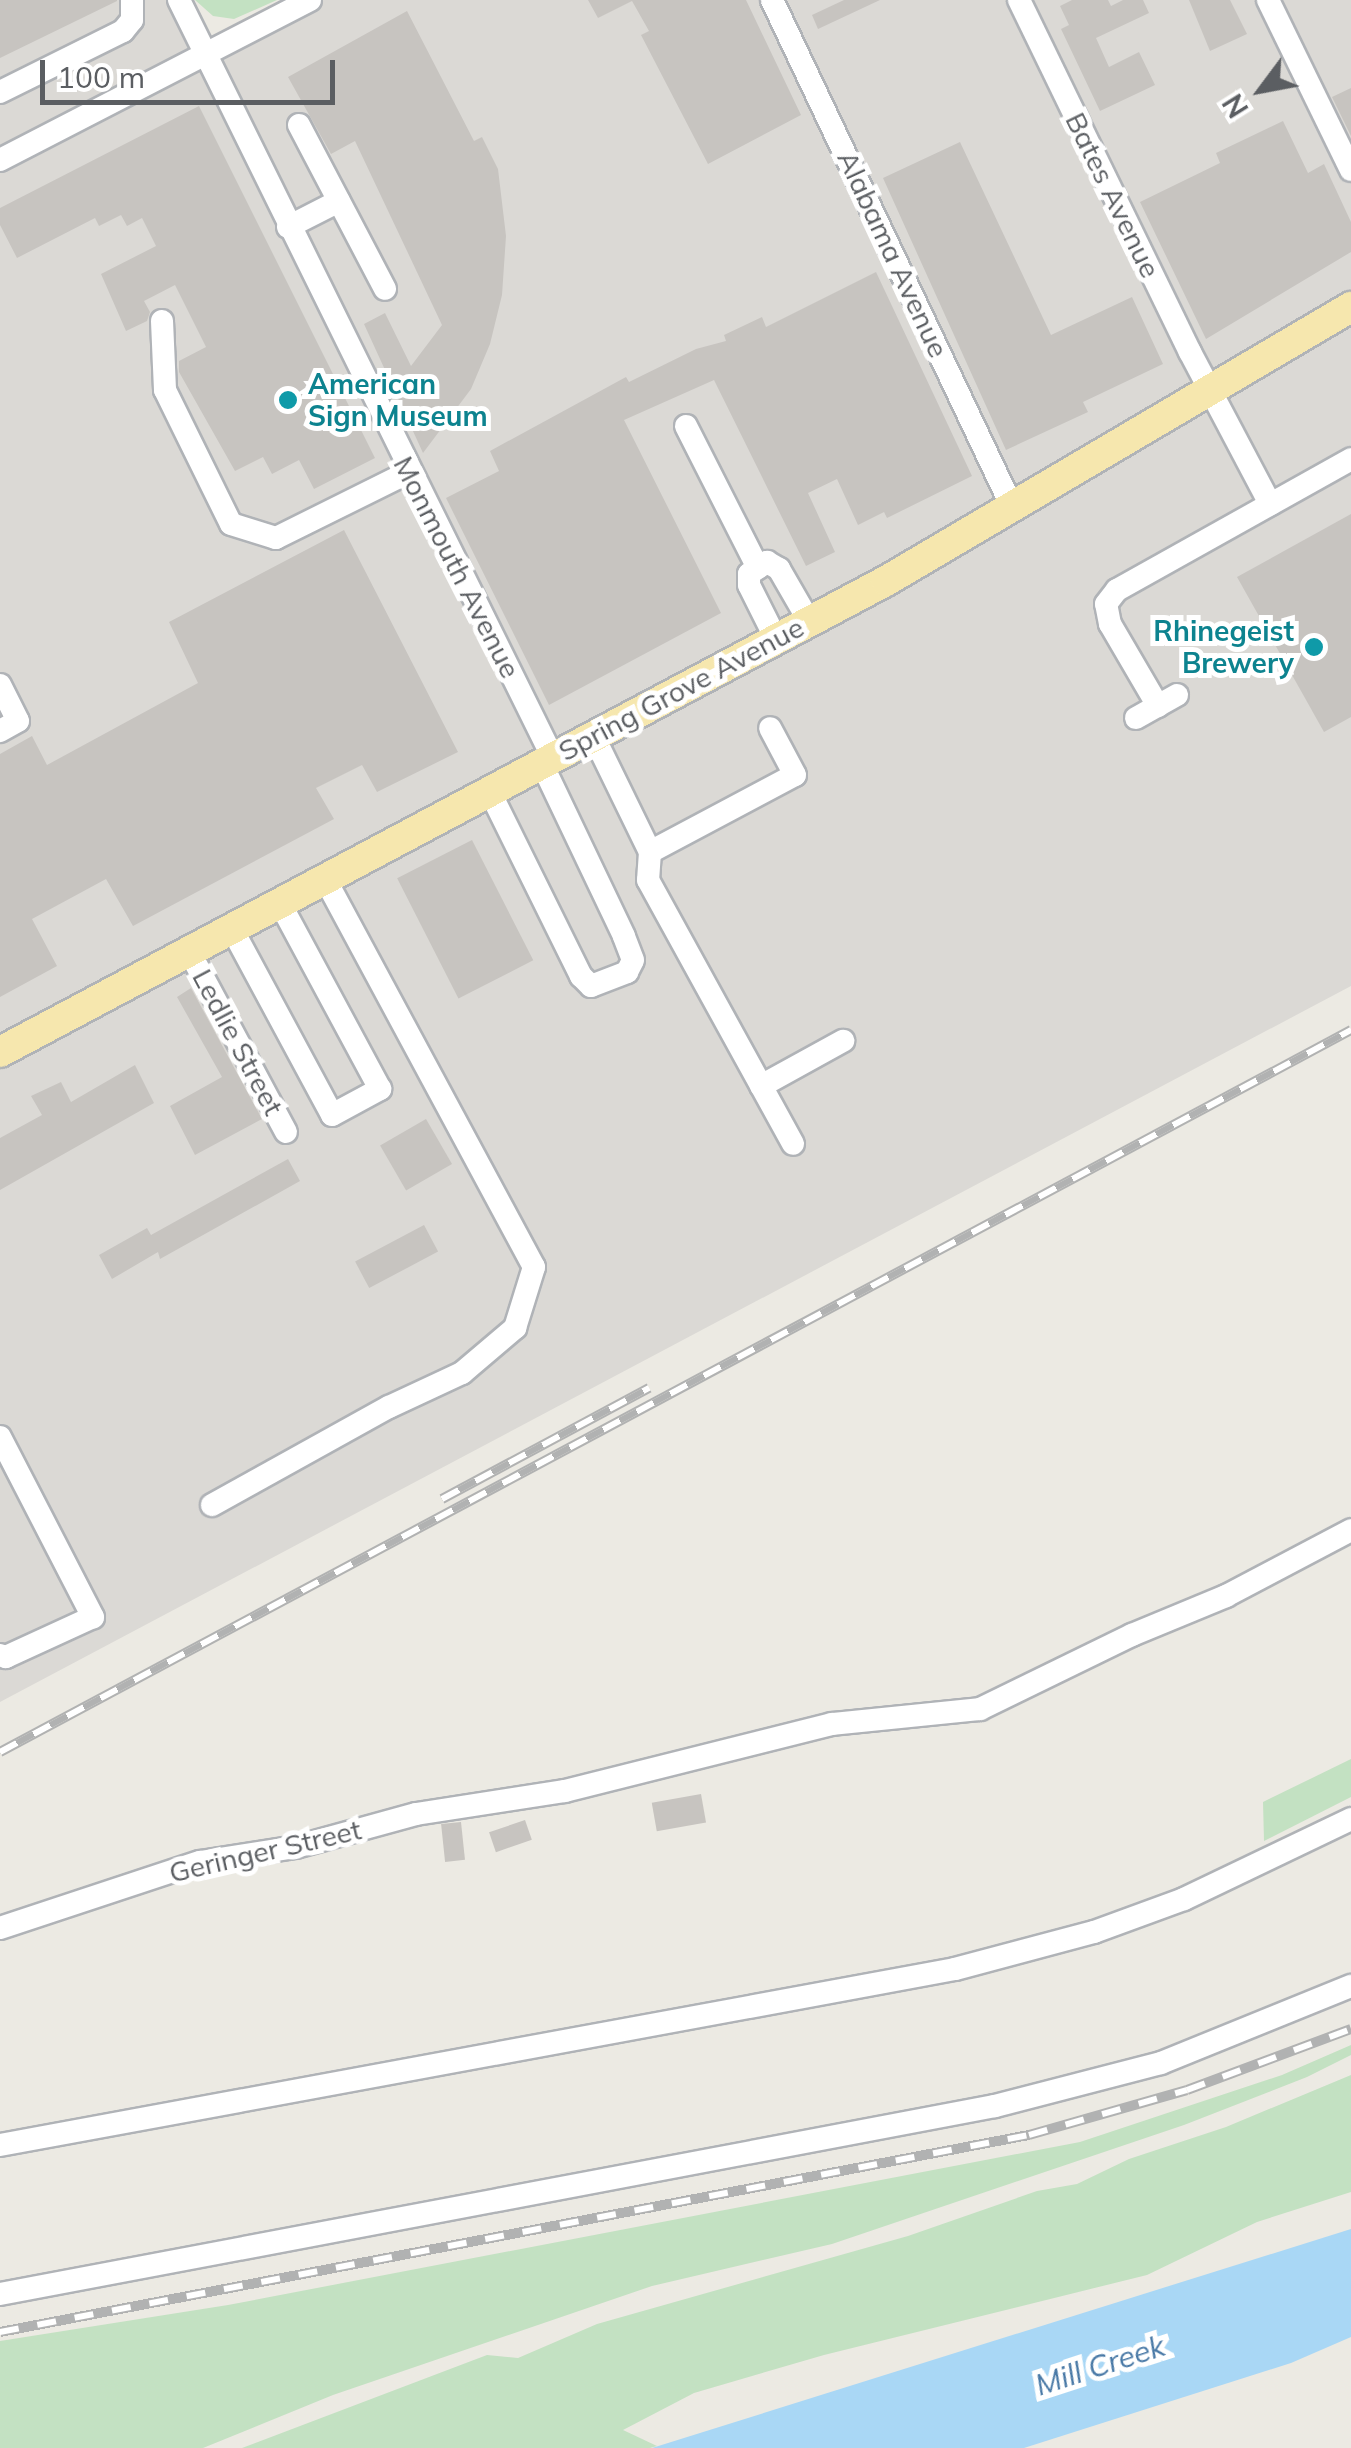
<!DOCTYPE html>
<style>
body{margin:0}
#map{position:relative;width:1351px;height:2448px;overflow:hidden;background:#eceae3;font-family:Mulish,sans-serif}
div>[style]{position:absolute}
.industrial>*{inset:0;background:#dbd9d5}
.green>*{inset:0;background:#c3e1c2}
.water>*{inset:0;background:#a9d7f5}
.building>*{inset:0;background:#c7c4c0;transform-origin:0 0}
.roads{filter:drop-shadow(2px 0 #b0b3b7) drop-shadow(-2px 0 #b0b3b7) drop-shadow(0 2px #b0b3b7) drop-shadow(0 -2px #b0b3b7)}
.minor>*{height:22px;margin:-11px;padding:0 11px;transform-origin:11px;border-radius:11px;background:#fff}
.major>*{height:30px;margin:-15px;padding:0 15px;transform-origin:15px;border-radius:15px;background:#f6e7ae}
.rail>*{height:10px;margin-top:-5px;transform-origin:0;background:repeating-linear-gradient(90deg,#fff 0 19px,#b1b2b2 0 38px);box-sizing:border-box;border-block:2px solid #b1b2b2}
.dots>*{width:28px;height:28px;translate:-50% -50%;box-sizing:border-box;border:5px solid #fff;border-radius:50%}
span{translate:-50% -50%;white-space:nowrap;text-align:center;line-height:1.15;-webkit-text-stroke:10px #fff;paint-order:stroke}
.street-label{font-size:28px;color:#5b5e62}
.culture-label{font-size:28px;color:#0d838f;font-weight:700}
.left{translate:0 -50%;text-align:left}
.right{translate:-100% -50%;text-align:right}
.water-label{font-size:30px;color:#4979a6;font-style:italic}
.north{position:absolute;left:1211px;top:40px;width:100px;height:100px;-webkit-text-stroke:8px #fff;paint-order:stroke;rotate:238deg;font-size:28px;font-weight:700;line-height:40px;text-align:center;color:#5b5e62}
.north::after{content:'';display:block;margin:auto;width:35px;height:45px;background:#5b5e62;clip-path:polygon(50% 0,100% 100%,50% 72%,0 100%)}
.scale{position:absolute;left:40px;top:60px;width:295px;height:45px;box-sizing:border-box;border:5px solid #5b5e62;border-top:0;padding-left:12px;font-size:30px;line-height:35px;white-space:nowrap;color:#5b5e62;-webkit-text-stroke:8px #fff;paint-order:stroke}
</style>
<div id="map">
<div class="industrial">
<i style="clip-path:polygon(0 0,179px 0,204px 54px,310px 0,1351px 0,1351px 986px,0 1702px)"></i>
</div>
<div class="green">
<i style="clip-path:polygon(195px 0,277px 0,234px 19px,213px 16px)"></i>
<i style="clip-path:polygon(1351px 1759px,1351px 1797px,1264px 1841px,1263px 1802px)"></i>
<i style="clip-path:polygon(1351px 2045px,1351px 2055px,1307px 2077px,1184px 2125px,832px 2244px,652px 2286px,333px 2395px,203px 2448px,0 2448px,0 2341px,228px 2305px,1080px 2142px,1282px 2075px)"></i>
<i style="clip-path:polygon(1351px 2075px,1351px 2192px,1257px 2222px,1147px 2275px,824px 2355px,694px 2393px,623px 2430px,657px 2446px,650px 2448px,242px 2448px,487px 2355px,518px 2358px,597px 2324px,908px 2236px,1037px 2191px,1077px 2184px,1129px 2159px,1226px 2127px)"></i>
</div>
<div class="water">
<i style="clip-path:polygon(1351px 2229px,1351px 2337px,1291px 2363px,1024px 2448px,652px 2448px)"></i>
</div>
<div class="building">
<i style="clip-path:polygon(0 0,117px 0,117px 1px,0 58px)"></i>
<i style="clip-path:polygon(588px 0,746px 0,801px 115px,708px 164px,641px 35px,649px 31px,632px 1px,598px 18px)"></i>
<i style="clip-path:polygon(844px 0,880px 0,818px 29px,812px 15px)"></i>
<i style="clip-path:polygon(1072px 0,1108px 0,1111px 6px,1123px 0,1143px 0,1149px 13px,1096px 38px,1109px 67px,1139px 52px,1155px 85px,1100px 111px,1061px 29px,1069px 25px,1060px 6px)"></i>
<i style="clip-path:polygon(1189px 0,1230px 0,1247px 34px,1210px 51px)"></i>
<i style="clip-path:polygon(407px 11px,474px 141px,482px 137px,498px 169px,506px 236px,502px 295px,490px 344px,471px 389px,423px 453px,364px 324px,385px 313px,411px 366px,442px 325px,355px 141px,331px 154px,288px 77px)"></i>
<i style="clip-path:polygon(1351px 88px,1351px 136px,1332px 97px)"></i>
<i style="clip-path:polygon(199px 106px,375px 458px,314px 489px,299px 460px,272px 474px,263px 457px,235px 471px,179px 372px,179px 361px,206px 347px,175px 285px,144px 301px,150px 312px,147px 321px,126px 331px,101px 274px,156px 246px,142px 218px,127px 226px,121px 215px,99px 226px,95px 218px,17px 258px,0 225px,0 208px)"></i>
<i style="clip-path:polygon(1283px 121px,1308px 173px,1324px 164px,1351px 222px,1351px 252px,1206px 339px,1140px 202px,1220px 163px,1216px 153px)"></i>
<i style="clip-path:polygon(960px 142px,1051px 335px,1132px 297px,1163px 364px,1083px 402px,1088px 412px,1006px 450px,883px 178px)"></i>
<i style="clip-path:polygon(876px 272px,972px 476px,887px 518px,884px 512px,858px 525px,837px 479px,808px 493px,835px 552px,806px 566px,714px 380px,624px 420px,721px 613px,549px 705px,446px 498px,499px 471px,490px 451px,626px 377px,629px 382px,696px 349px,726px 341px,724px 335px,762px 317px,766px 327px)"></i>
<i style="clip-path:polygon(1351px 514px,1351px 717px,1324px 732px,1237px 577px)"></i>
<i style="clip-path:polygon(344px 530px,458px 752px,377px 792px,362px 765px,316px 788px,334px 819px,133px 926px,106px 879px,32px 919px,57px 966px,0 997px,0 754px,32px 736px,47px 765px,198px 683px,169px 622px)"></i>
<i style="left:472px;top:840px;width:135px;height:84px;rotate:63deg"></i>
<i style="clip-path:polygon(191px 988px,262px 1119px,195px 1155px,170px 1106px,222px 1077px,177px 997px)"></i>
<i style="clip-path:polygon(135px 1065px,154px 1103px,0 1190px,0 1138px,42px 1115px,31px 1096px,61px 1082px,71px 1102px)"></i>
<i style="left:426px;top:1119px;width:52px;height:53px;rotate:60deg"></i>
<i style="clip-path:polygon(288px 1159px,300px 1181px,160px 1259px,158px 1252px,112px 1279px,99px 1255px,147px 1228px,151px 1235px)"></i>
<i style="left:424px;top:1225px;width:30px;height:78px;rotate:62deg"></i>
<i style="left:701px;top:1794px;width:29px;height:50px;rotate:80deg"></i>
<i style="left:525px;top:1820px;width:21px;height:38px;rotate:71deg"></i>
<i style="left:461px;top:1822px;width:38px;height:20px;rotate:84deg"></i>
</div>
<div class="roads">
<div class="minor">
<i style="left:179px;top:0;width:843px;rotate:63.74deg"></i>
<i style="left:772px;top:0;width:563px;rotate:64.66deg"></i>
<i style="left:1019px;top:0;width:391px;rotate:64.1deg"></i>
<i style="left:1190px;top:352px;width:172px;rotate:62.2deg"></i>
<i style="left:1268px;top:0;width:189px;rotate:64deg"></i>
<i style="left:0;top:92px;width:137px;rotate:-26.4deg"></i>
<i style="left:123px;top:31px;width:14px;rotate:-51deg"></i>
<i style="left:132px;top:20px;width:20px;rotate:-90deg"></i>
<i style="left:299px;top:125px;width:185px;rotate:62.3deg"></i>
<i style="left:0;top:160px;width:349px;rotate:-27.3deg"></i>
<i style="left:288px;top:227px;width:57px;rotate:-27deg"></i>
<i style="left:162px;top:321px;width:69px;rotate:87.5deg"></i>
<i style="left:165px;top:390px;width:149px;rotate:63.8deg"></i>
<i style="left:231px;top:524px;width:47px;rotate:17.3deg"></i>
<i style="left:276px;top:538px;width:148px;rotate:-26.4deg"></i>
<i style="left:686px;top:426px;width:159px;rotate:63.1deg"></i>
<i style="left:776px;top:639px;width:60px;rotate:-116.6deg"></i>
<i style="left:749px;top:585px;width:11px;rotate:-90deg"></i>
<i style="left:749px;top:574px;width:22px;rotate:-34deg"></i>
<i style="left:767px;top:562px;width:14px;rotate:30deg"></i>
<i style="left:779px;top:569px;width:60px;rotate:60deg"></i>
<i style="left:0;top:685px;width:40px;rotate:63.4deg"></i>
<i style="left:18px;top:721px;width:21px;rotate:151deg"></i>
<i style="left:1158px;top:706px;width:95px;rotate:-120.3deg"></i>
<i style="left:1110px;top:624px;width:20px;rotate:-101deg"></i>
<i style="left:1106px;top:604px;width:18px;rotate:-52deg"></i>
<i style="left:1117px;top:590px;width:268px;rotate:-29.2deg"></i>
<i style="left:1136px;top:718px;width:47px;rotate:-29.3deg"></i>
<i style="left:593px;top:735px;width:130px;rotate:64deg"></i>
<i style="left:650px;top:852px;width:28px;rotate:94deg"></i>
<i style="left:648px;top:880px;width:301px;rotate:61.2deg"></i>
<i style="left:489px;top:790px;width:208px;rotate:63.7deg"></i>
<i style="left:581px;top:976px;width:14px;rotate:45deg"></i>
<i style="left:591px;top:986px;width:39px;rotate:-21deg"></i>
<i style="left:627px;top:972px;width:13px;rotate:-63deg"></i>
<i style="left:633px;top:960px;width:26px;rotate:-111deg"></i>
<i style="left:624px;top:936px;width:193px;rotate:-115.5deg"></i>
<i style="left:650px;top:852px;width:164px;rotate:-28deg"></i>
<i style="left:795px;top:775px;width:53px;rotate:-118deg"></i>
<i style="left:232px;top:929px;width:211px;rotate:61.7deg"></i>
<i style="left:332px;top:1115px;width:55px;rotate:-28.4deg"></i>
<i style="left:380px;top:1089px;width:211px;rotate:-118.3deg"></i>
<i style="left:190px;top:953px;width:203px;rotate:61.8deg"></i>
<i style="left:761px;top:1086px;width:94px;rotate:-28.8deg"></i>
<i style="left:0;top:1437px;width:203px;rotate:62.7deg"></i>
<i style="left:93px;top:1617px;width:96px;rotate:155.3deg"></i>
<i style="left:6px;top:1657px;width:6px;rotate:-162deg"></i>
<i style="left:212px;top:1505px;width:202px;rotate:-29deg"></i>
<i style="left:389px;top:1407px;width:81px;rotate:-25deg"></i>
<i style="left:462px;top:1373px;width:70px;rotate:-40.3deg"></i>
<i style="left:515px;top:1328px;width:64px;rotate:-72.7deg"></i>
<i style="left:534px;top:1267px;width:441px;rotate:-118.3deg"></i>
<i style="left:0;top:1928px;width:211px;rotate:-18.3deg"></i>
<i style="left:200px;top:1862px;width:97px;rotate:-8.9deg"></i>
<i style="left:296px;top:1847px;width:124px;rotate:-15.4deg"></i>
<i style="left:416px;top:1814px;width:151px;rotate:-8.8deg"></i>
<i style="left:565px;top:1791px;width:275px;rotate:-14.1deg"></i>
<i style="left:832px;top:1724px;width:149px;rotate:-5.8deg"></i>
<i style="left:980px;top:1709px;width:169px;rotate:-26deg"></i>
<i style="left:1132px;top:1635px;width:102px;rotate:-22.5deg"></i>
<i style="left:1226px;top:1596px;width:141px;rotate:-27.8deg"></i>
<i style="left:0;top:2145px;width:971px;rotate:-10.44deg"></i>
<i style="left:955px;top:1969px;width:144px;rotate:-14.9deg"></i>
<i style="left:1094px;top:1932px;width:96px;rotate:-20.1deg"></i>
<i style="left:1184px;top:1899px;width:185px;rotate:-25.6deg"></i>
<i style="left:0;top:2294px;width:1013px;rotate:-10.7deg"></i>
<i style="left:995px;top:2106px;width:171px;rotate:-14.5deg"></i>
<i style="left:1161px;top:2063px;width:205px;rotate:-22.1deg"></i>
</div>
<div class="major">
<i style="left:0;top:1052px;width:1003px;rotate:-28deg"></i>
<i style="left:886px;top:581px;width:540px;rotate:-30.51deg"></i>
</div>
</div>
<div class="rail">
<i style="left:442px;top:1499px;width:235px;rotate:-28.2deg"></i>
<i style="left:0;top:1752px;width:1532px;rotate:-28.12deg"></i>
<i style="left:0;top:2332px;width:1048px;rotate:-10.84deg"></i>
<i style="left:1029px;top:2135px;width:164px;rotate:-15.9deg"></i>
<i style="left:1187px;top:2090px;width:175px;rotate:-20.4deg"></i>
</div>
<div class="dots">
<i style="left:288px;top:400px;background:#0f9aa8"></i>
<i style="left:1314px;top:647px;background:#0f9aa8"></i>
</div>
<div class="street-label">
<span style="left:1113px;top:195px;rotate:64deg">Bates Avenue</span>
<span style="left:893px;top:254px;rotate:65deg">Alabama Avenue</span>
<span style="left:457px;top:567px;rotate:63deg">Monmouth Avenue</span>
<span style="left:681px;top:689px;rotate:-28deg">Spring Grove Avenue</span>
<span style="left:238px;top:1042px;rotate:62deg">Ledlie Street</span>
<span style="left:265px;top:1851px;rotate:-13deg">Geringer Street</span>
</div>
<div class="culture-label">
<span class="left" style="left:308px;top:400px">American<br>Sign Museum</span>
<span class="right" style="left:1294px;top:647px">Rhinegeist<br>Brewery</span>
</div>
<div class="water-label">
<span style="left:1100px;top:2365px;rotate:-18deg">Mill Creek</span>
</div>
<div class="north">N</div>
<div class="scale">100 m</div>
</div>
